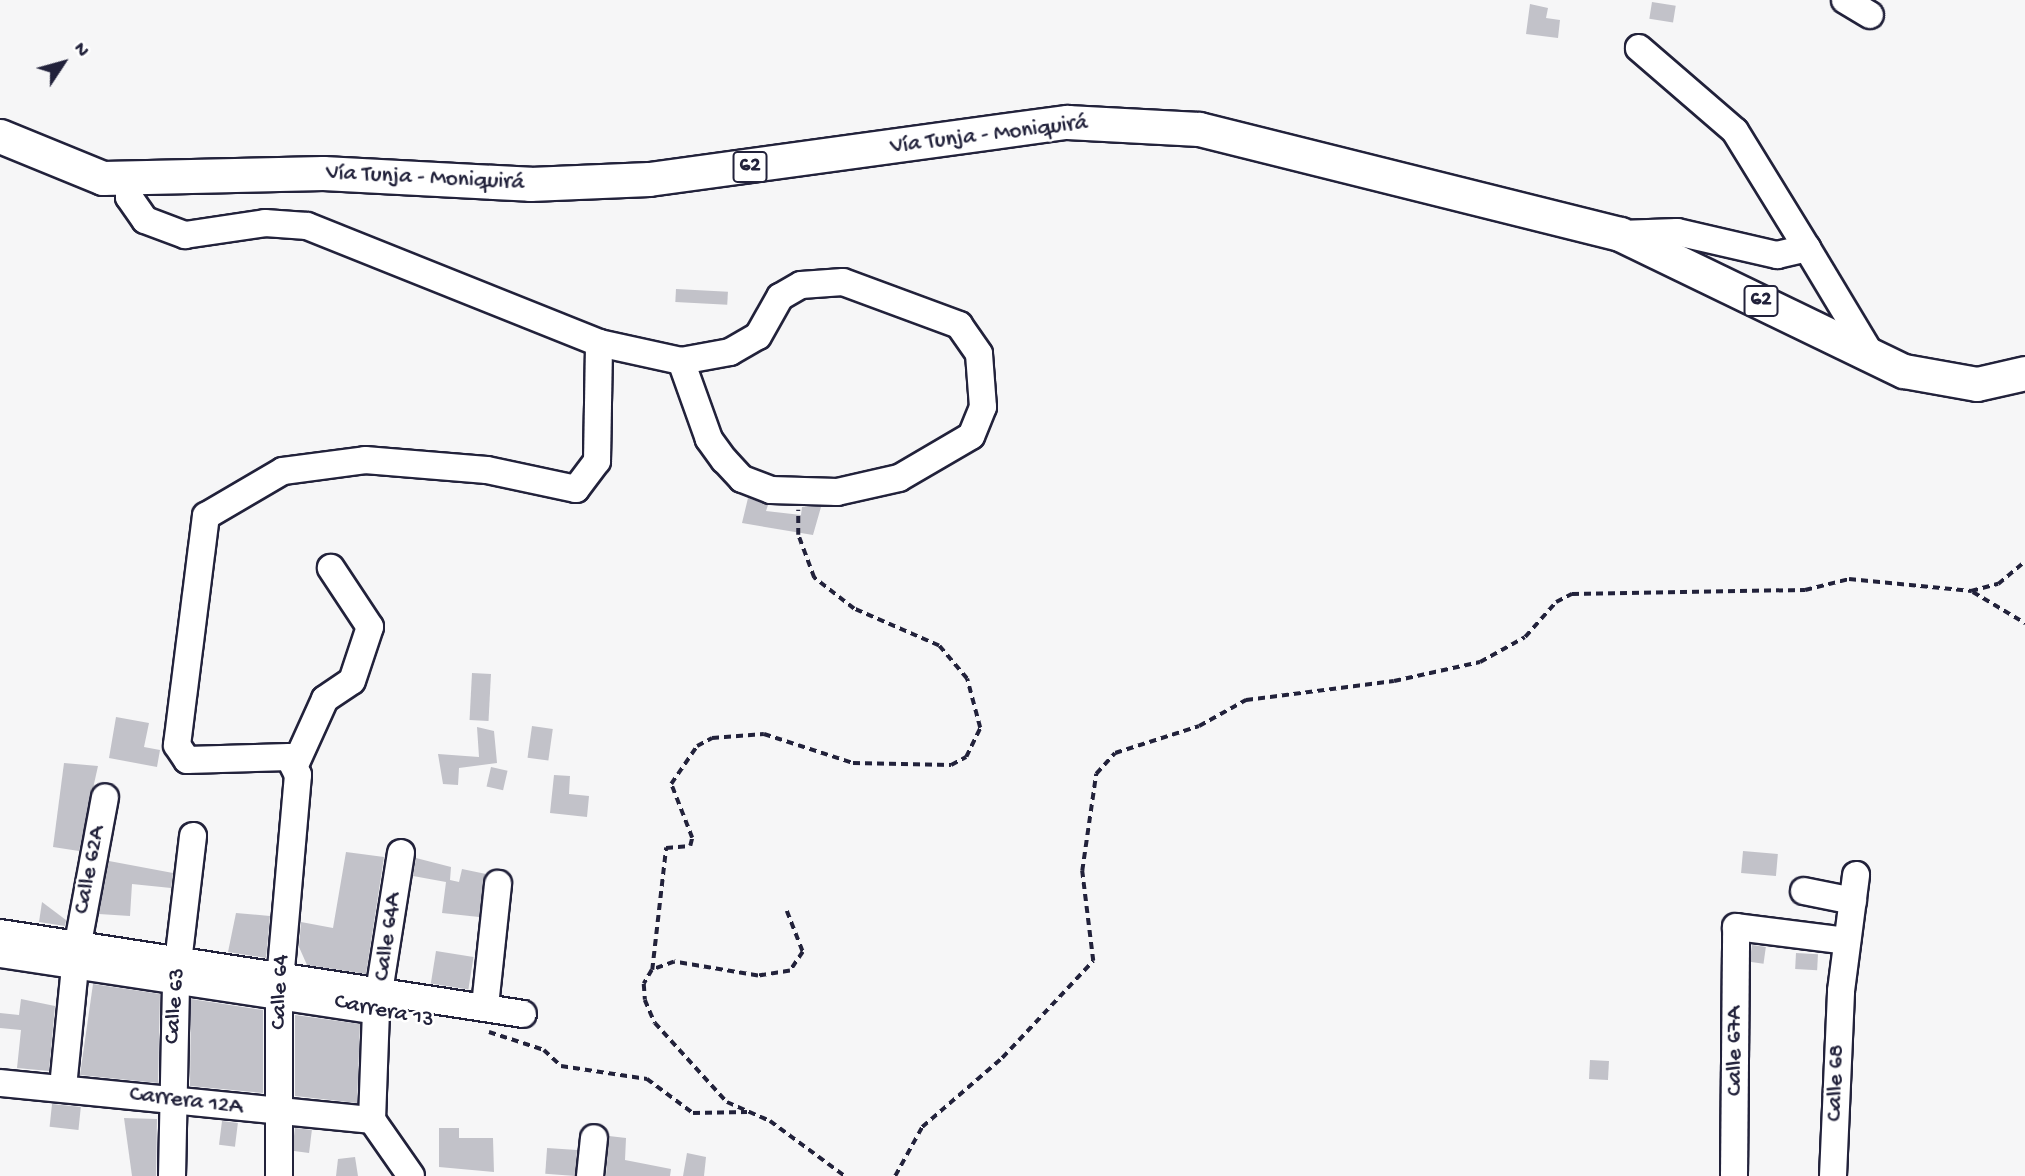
<!DOCTYPE html>
<meta charset="utf-8">
<style>
body{margin:0}
#map{position:relative;width:2025px;height:1176px;overflow:hidden;background:#f6f6f7;font-family:"Gochi Hand",sans-serif}
div>[style]{position:absolute}
.building>*{inset:0;background:#c2c2c9;transform-origin:0 0}
.path>*{height:3.5px;margin-top:-1.75px;transform-origin:0;background:repeating-linear-gradient(90deg,#22223b 0 7px,transparent 0 12px)}
.roads{filter:drop-shadow(2px 0 #22223b) drop-shadow(-2px 0 #22223b) drop-shadow(0 2px #22223b) drop-shadow(0 -2px #22223b)}
.minor>*{height:26px;margin:-13px;padding:0 13px;transform-origin:13px;border-radius:13px;background:#fff}
.major>*{height:33px;margin:-16.5px;padding:0 16.5px;transform-origin:16.5px;border-radius:16.5px;background:#fff}
span{translate:-50% -50%;white-space:nowrap;text-align:center;line-height:1.15;-webkit-text-stroke:5px #fff;paint-order:stroke}
.shield-label span{padding:2px 5px;background:#fff;border:2px solid;border-radius:5px;-webkit-text-stroke-width:0}
.shield-label{font-size:21px;color:#22223b;font-weight:700}
.street-label{font-size:23px;color:#22223b}
.north{position:absolute;left:28px;top:28px;width:70px;height:70px;-webkit-text-stroke:5px #fff;paint-order:stroke;rotate:54deg;font-size:19px;font-weight:700;line-height:28px;text-align:center;color:#22223b}
.north::after{content:'';display:block;margin:auto;width:24px;height:32px;background:#22223b;clip-path:polygon(50% 0,100% 100%,50% 72%,0 100%)}
</style>
<div id="map">
<div class="building">
<i style="left:1652px;top:2px;width:24px;height:17px;rotate:9deg"></i>
<i style="clip-path:polygon(1530px 4px,1548px 8px,1546px 18px,1560px 20px,1558px 38px,1526px 34px)"></i>
<i style="left:676px;top:289px;width:52px;height:13px;rotate:3deg"></i>
<i style="clip-path:polygon(748px 498px,768px 505px,766px 511px,801px 515px,802px 507px,821px 507px,813px 535px,742px 523px)"></i>
<i style="left:472px;top:673px;width:19px;height:47px;rotate:3deg"></i>
<i style="clip-path:polygon(116px 717px,149px 723px,144px 747px,160px 750px,157px 767px,109px 758px)"></i>
<i style="left:532px;top:726px;width:21px;height:32px;rotate:8deg"></i>
<i style="clip-path:polygon(477px 727px,494px 731px,497px 763px,459px 768px,458px 785px,443px 784px,438px 754px,479px 757px)"></i>
<i style="clip-path:polygon(64px 763px,98px 766px,79px 851px,53px 847px)"></i>
<i style="left:491px;top:767px;width:17px;height:20px;rotate:13deg"></i>
<i style="clip-path:polygon(554px 775px,570px 776px,569px 794px,589px 796px,587px 817px,550px 813px)"></i>
<i style="left:1743px;top:851px;width:35px;height:22px;rotate:5deg"></i>
<i style="clip-path:polygon(346px 852px,384px 857px,366px 974px,307px 965px,299px 947px,301px 922px,333px 928px)"></i>
<i style="clip-path:polygon(416px 858px,451px 867px,450px 880px,459px 882px,462px 869px,486px 874px,479px 917px,442px 913px,446px 882px,413px 876px)"></i>
<i style="clip-path:polygon(109px 861px,173px 873px,171px 888px,132px 884px,130px 916px,99px 914px)"></i>
<i style="clip-path:polygon(42px 902px,66px 920px,65px 926px,39px 922px)"></i>
<i style="clip-path:polygon(236px 913px,270px 916px,266px 958px,228px 952px)"></i>
<i style="left:1752px;top:945px;width:14px;height:17px;rotate:8deg"></i>
<i style="left:436px;top:951px;width:38px;height:33px;rotate:9deg"></i>
<i style="left:1796px;top:953px;width:22px;height:16px;rotate:3deg"></i>
<i style="clip-path:polygon(93px 984px,160px 994px,158px 1083px,80px 1075px)"></i>
<i style="clip-path:polygon(21px 999px,55px 1006px,49px 1071px,17px 1068px,21px 1030px,0 1028px,0 1013px,19px 1015px)"></i>
<i style="clip-path:polygon(191px 999px,263px 1010px,263px 1093px,190px 1086px)"></i>
<i style="clip-path:polygon(295px 1015px,360px 1024px,357px 1103px,295px 1096px)"></i>
<i style="left:1590px;top:1060px;width:19px;height:19px;rotate:3deg"></i>
<i style="left:52px;top:1104px;width:29px;height:23px;rotate:6deg"></i>
<i style="clip-path:polygon(124px 1118px,157px 1119px,156px 1176px,132px 1176px)"></i>
<i style="left:222px;top:1121px;width:16px;height:24px;rotate:7deg"></i>
<i style="left:295px;top:1128px;width:17px;height:23px;rotate:7deg"></i>
<i style="clip-path:polygon(439px 1128px,459px 1128px,459px 1138px,493px 1138px,494px 1172px,439px 1167px)"></i>
<i style="clip-path:polygon(609px 1136px,626px 1138px,625px 1160px,671px 1169px,670px 1176px,606px 1176px)"></i>
<i style="left:577px;top:1150px;width:26px;height:30px;rotate:94deg"></i>
<i style="clip-path:polygon(687px 1153px,706px 1157px,704px 1176px,683px 1176px)"></i>
<i style="clip-path:polygon(355px 1157px,358px 1176px,336px 1176px,338px 1159px)"></i>
</div>
<div class="path">
<i style="left:1973px;top:592px;width:61px;rotate:30.8deg"></i>
<i style="left:787px;top:911px;width:44px;rotate:68.7deg"></i>
<i style="left:803px;top:952px;width:23px;rotate:124deg"></i>
<i style="left:790px;top:971px;width:32px;rotate:171deg"></i>
<i style="left:758px;top:976px;width:85px;rotate:-170.5deg"></i>
<i style="left:674px;top:962px;width:23px;rotate:160deg"></i>
<i style="left:652px;top:970px;width:16px;rotate:120deg"></i>
<i style="left:644px;top:984px;width:16px;rotate:86deg"></i>
<i style="left:645px;top:1000px;width:25px;rotate:67deg"></i>
<i style="left:655px;top:1023px;width:107px;rotate:47.7deg"></i>
<i style="left:727px;top:1102px;width:47px;rotate:23.8deg"></i>
<i style="left:770px;top:1121px;width:93px;rotate:36.3deg"></i>
<i style="left:652px;top:970px;width:123px;rotate:-83.5deg"></i>
<i style="left:666px;top:848px;width:24px;rotate:-5deg"></i>
<i style="left:690px;top:846px;width:8px;rotate:-76deg"></i>
<i style="left:692px;top:838px;width:58px;rotate:-111.3deg"></i>
<i style="left:671px;top:784px;width:46px;rotate:-55.6deg"></i>
<i style="left:697px;top:746px;width:17px;rotate:-28deg"></i>
<i style="left:712px;top:738px;width:52px;rotate:-4.4deg"></i>
<i style="left:764px;top:734px;width:94px;rotate:18deg"></i>
<i style="left:853px;top:763px;width:98px;rotate:1.2deg"></i>
<i style="left:951px;top:765px;width:17px;rotate:-28deg"></i>
<i style="left:966px;top:757px;width:32px;rotate:-64deg"></i>
<i style="left:980px;top:728px;width:51px;rotate:-104.9deg"></i>
<i style="left:967px;top:679px;width:43px;rotate:-130.3deg"></i>
<i style="left:939px;top:646px;width:93px;rotate:-156.5deg"></i>
<i style="left:854px;top:609px;width:51px;rotate:-142.2deg"></i>
<i style="left:814px;top:578px;width:46px;rotate:-110.4deg"></i>
<i style="left:798px;top:535px;width:25px;rotate:-90deg"></i>
<i style="left:489px;top:1032px;width:58px;rotate:18.1deg"></i>
<i style="left:544px;top:1050px;width:23px;rotate:43deg"></i>
<i style="left:561px;top:1066px;width:87px;rotate:8.6deg"></i>
<i style="left:647px;top:1079px;width:57px;rotate:36.5deg"></i>
<i style="left:693px;top:1113px;width:54px;rotate:-1.1deg"></i>
<i style="left:895px;top:1176px;width:56px;rotate:-61.1deg"></i>
<i style="left:922px;top:1127px;width:106px;rotate:-40.8deg"></i>
<i style="left:1002px;top:1058px;width:133px;rotate:-46.8deg"></i>
<i style="left:1093px;top:961px;width:91px;rotate:-97deg"></i>
<i style="left:1082px;top:871px;width:98px;rotate:-81.8deg"></i>
<i style="left:1096px;top:774px;width:28px;rotate:-48deg"></i>
<i style="left:1115px;top:753px;width:88px;rotate:-17.8deg"></i>
<i style="left:1199px;top:726px;width:54px;rotate:-29deg"></i>
<i style="left:1246px;top:700px;width:149px;rotate:-7.3deg"></i>
<i style="left:1394px;top:681px;width:88px;rotate:-12.5deg"></i>
<i style="left:1480px;top:662px;width:51px;rotate:-29.1deg"></i>
<i style="left:1525px;top:637px;width:47px;rotate:-48.5deg"></i>
<i style="left:1556px;top:602px;width:18px;rotate:-27deg"></i>
<i style="left:1572px;top:594px;width:233px;rotate:-1deg"></i>
<i style="left:1805px;top:590px;width:45px;rotate:-14deg"></i>
<i style="left:1849px;top:579px;width:123px;rotate:5.6deg"></i>
<i style="left:1971px;top:591px;width:28px;rotate:-15deg"></i>
<i style="left:1998px;top:584px;width:35px;rotate:-40deg"></i>
</div>
<div class="roads">
<div class="minor">
<i style="left:1845px;top:0;width:29px;rotate:31deg"></i>
<i style="left:129px;top:179px;width:18px;rotate:90deg"></i>
<i style="left:129px;top:197px;width:28px;rotate:55deg"></i>
<i style="left:145px;top:220px;width:43px;rotate:20.6deg"></i>
<i style="left:185px;top:235px;width:81px;rotate:-8.5deg"></i>
<i style="left:265px;top:223px;width:42px;rotate:4.1deg"></i>
<i style="left:307px;top:226px;width:315px;rotate:21.8deg"></i>
<i style="left:599px;top:343px;width:84px;rotate:12.4deg"></i>
<i style="left:681px;top:361px;width:50px;rotate:-10.4deg"></i>
<i style="left:730px;top:352px;width:32px;rotate:-30deg"></i>
<i style="left:758px;top:336px;width:45px;rotate:-60.6deg"></i>
<i style="left:780px;top:297px;width:24px;rotate:-30deg"></i>
<i style="left:801px;top:285px;width:42px;rotate:-4.1deg"></i>
<i style="left:843px;top:282px;width:124px;rotate:20.3deg"></i>
<i style="left:959px;top:325px;width:35px;rotate:55deg"></i>
<i style="left:979px;top:354px;width:53px;rotate:85.7deg"></i>
<i style="left:983px;top:407px;width:31px;rotate:112deg"></i>
<i style="left:971px;top:436px;width:83px;rotate:149.7deg"></i>
<i style="left:899px;top:478px;width:64px;rotate:167.3deg"></i>
<i style="left:837px;top:492px;width:66px;rotate:-178.3deg"></i>
<i style="left:771px;top:490px;width:31px;rotate:-159deg"></i>
<i style="left:742px;top:479px;width:26px;rotate:-133deg"></i>
<i style="left:724px;top:460px;width:26px;rotate:-126deg"></i>
<i style="left:709px;top:439px;width:83px;rotate:-109.7deg"></i>
<i style="left:1620px;top:234px;width:57px;rotate:-2deg"></i>
<i style="left:1677px;top:232px;width:103px;rotate:13deg"></i>
<i style="left:1777px;top:255px;width:31px;rotate:-13deg"></i>
<i style="left:1807px;top:248px;width:137px;rotate:-121.6deg"></i>
<i style="left:1735px;top:131px;width:127px;rotate:-139.2deg"></i>
<i style="left:1807px;top:248px;width:126px;rotate:59deg"></i>
<i style="left:296px;top:763px;width:70px;rotate:-65.6deg"></i>
<i style="left:325px;top:699px;width:32px;rotate:-34deg"></i>
<i style="left:352px;top:681px;width:57px;rotate:-71.6deg"></i>
<i style="left:370px;top:627px;width:71px;rotate:-123.5deg"></i>
<i style="left:401px;top:853px;width:160px;rotate:99deg"></i>
<i style="left:376px;top:1011px;width:109px;rotate:92.1deg"></i>
<i style="left:372px;top:1120px;width:68px;rotate:55.1deg"></i>
<i style="left:1804px;top:891px;width:50px;rotate:11.5deg"></i>
<i style="left:0;top:933px;width:529px;rotate:8.8deg"></i>
<i style="left:78px;top:943px;width:148px;rotate:-79.5deg"></i>
<i style="left:0;top:954px;width:380px;rotate:8.6deg"></i>
<i style="left:485px;top:1006px;width:123px;rotate:-83.9deg"></i>
<i style="left:0;top:1083px;width:374px;rotate:5.7deg"></i>
<i style="left:63px;top:1087px;width:122px;rotate:-84.3deg"></i>
<i style="left:172px;top:1176px;width:197px;rotate:-88.8deg"></i>
<i style="left:176px;top:979px;width:144px;rotate:-83.2deg"></i>
<i style="left:279px;top:1176px;width:184px;rotate:-90deg"></i>
<i style="left:279px;top:992px;width:218px;rotate:-85deg"></i>
<i style="left:298px;top:775px;width:20px;rotate:-117deg"></i>
<i style="left:289px;top:757px;width:102px;rotate:178.3deg"></i>
<i style="left:187px;top:760px;width:18px;rotate:-124deg"></i>
<i style="left:177px;top:745px;width:231px;rotate:-82.8deg"></i>
<i style="left:206px;top:516px;width:89px;rotate:-30.3deg"></i>
<i style="left:283px;top:471px;width:83px;rotate:-7.6deg"></i>
<i style="left:365px;top:460px;width:122px;rotate:4.7deg"></i>
<i style="left:487px;top:470px;width:91px;rotate:12.1deg"></i>
<i style="left:576px;top:489px;width:35px;rotate:-53deg"></i>
<i style="left:597px;top:461px;width:118px;rotate:-89deg"></i>
<i style="left:590px;top:1176px;width:38px;rotate:-84deg"></i>
<i style="left:1734px;top:1176px;width:249px;rotate:-89.5deg"></i>
<i style="left:1736px;top:927px;width:112px;rotate:7.2deg"></i>
<i style="left:1833px;top:1176px;width:185px;rotate:-87.5deg"></i>
<i style="left:1841px;top:991px;width:117px;rotate:-82.6deg"></i>
</div>
<div class="major">
<i style="left:0;top:136px;width:111px;rotate:22.2deg"></i>
<i style="left:103px;top:178px;width:220px;rotate:-1.3deg"></i>
<i style="left:323px;top:173px;width:207px;rotate:3deg"></i>
<i style="left:530px;top:184px;width:119px;rotate:-2.4deg"></i>
<i style="left:649px;top:179px;width:422px;rotate:-7.8deg"></i>
<i style="left:1067px;top:122px;width:132px;rotate:3deg"></i>
<i style="left:1199px;top:129px;width:434px;rotate:14deg"></i>
<i style="left:1620px;top:234px;width:315px;rotate:25.8deg"></i>
<i style="left:1904px;top:371px;width:74px;rotate:10.1deg"></i>
<i style="left:1977px;top:384px;width:49px;rotate:-12.9deg"></i>
</div>
</div>
<div class="shield-label">
<span style="left:750px;top:167px">62</span>
<span style="left:1761px;top:301px">62</span>
</div>
<div class="street-label">
<span style="left:989px;top:136px;rotate:-7deg">Vía Tunja - Moniquirá</span>
<span style="left:425px;top:179px;rotate:3deg">Vía Tunja - Moniquirá</span>
<span style="left:91px;top:870px;rotate:-79deg">Calle 62A</span>
<span style="left:389px;top:937px;rotate:-82deg">Calle 64A</span>
<span style="left:281px;top:992px;rotate:-88deg">Calle 64</span>
<span style="left:176px;top:1006px;rotate:-86deg">Calle 63</span>
<span style="left:384px;top:1012px;rotate:11deg">Carrera 13</span>
<span style="left:1736px;top:1051px;rotate:-90deg">Calle 67A</span>
<span style="left:1837px;top:1083px;rotate:-88deg">Calle 68</span>
<span style="left:186px;top:1102px;rotate:7deg">Carrera 12A</span>
</div>
<div class="north">N</div>
</div>
